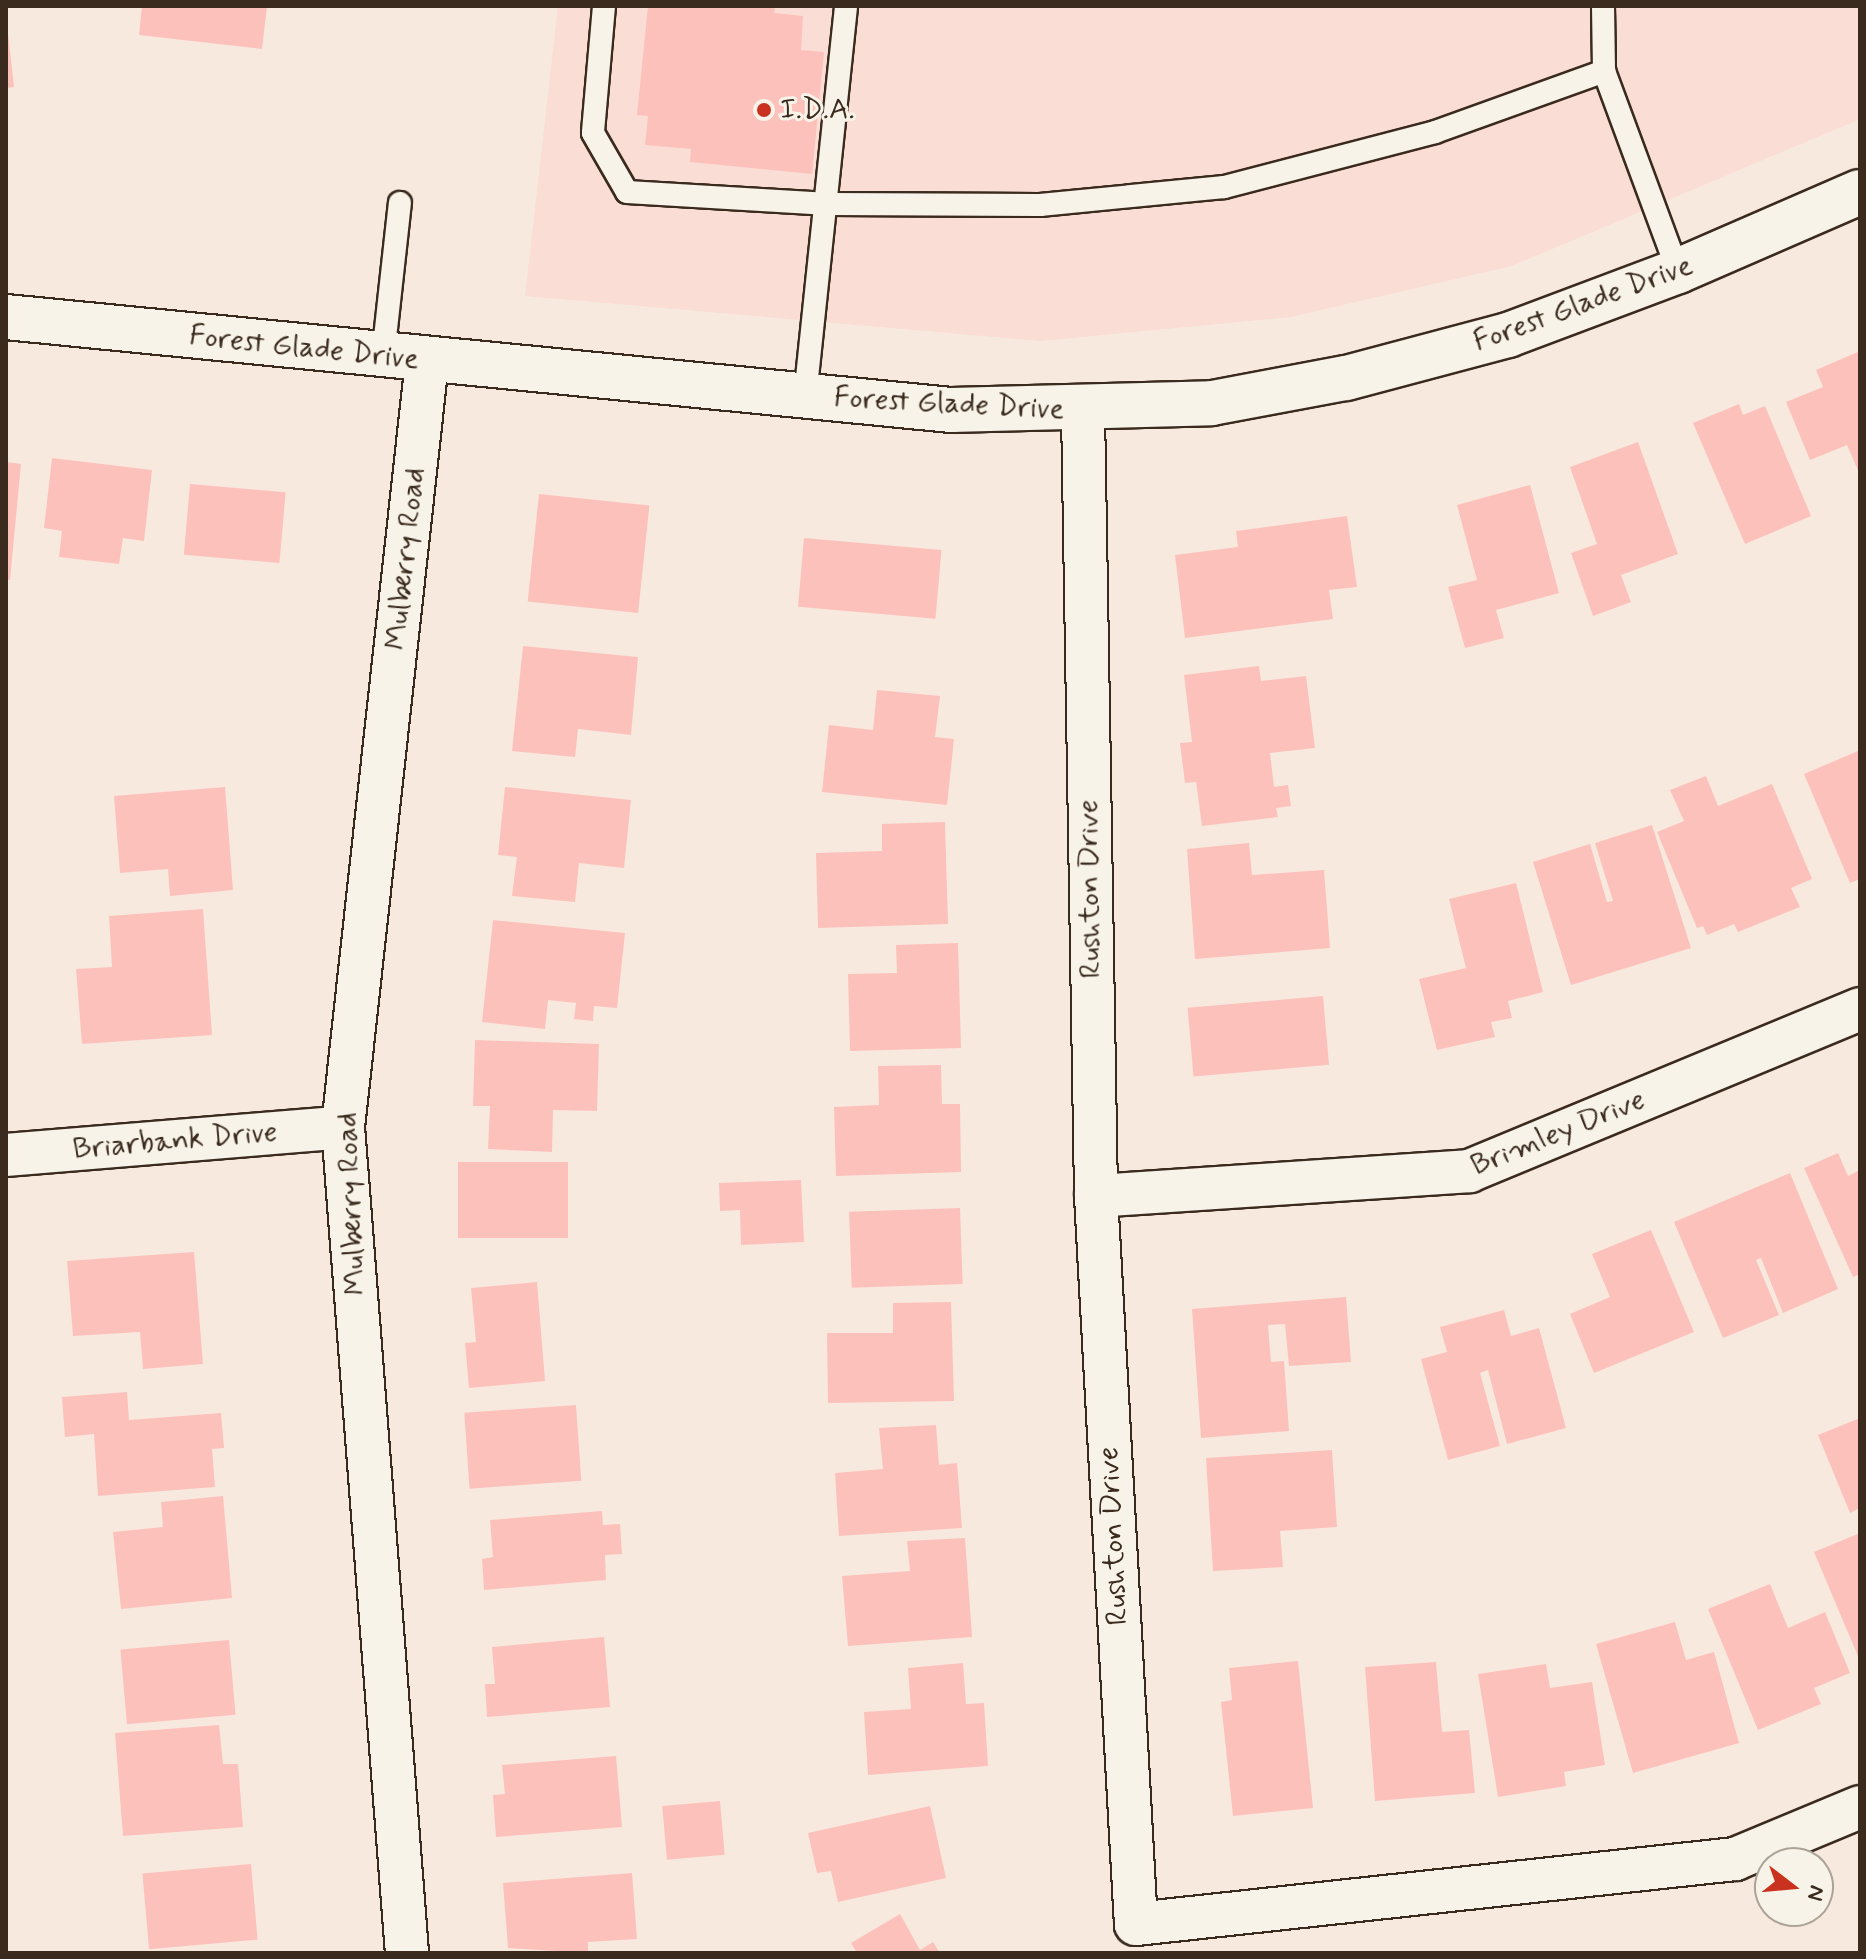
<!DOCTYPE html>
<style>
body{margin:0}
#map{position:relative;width:1866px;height:1959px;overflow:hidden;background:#f8e9df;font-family:Mynerve,sans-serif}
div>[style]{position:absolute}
.built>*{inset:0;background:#faddd4}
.building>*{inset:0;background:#fdc1bc;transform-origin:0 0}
.roads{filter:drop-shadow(2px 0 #3b2a1e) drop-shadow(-2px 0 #3b2a1e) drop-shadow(0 2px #3b2a1e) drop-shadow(0 -2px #3b2a1e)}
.service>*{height:22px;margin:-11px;padding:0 11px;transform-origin:11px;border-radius:11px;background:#f7f3e8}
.minor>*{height:42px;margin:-21px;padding:0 21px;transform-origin:21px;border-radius:21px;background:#f7f3e8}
.tertiary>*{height:44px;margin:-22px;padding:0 22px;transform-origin:22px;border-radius:22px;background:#f7f3e8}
.dots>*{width:22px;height:22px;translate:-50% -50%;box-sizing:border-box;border:4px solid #f7f3e8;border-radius:50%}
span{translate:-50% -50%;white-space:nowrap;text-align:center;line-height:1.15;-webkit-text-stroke:6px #f7f3e8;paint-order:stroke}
.poi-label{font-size:30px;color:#3b2a1e}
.left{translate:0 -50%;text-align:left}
.street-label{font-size:30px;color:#3b2a1e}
.frame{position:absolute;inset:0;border:8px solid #3b2a1e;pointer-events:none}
.north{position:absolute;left:1754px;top:1847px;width:80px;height:80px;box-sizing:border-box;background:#f7f3e8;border:2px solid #aca397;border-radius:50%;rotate:106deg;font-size:22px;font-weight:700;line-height:32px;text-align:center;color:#3b2a1e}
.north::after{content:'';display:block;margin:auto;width:28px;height:36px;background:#c8321e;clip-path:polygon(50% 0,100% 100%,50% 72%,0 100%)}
</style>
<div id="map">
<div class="built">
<i style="clip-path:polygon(558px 6px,1860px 6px,1860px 119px,1512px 266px,1291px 317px,1041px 341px,525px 296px)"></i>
</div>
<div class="building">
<i style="clip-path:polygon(142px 6px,267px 6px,262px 49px,139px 35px)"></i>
<i style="clip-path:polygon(648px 6px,775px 6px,774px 13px,803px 16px,801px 50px,824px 52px,812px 174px,690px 162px,691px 149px,645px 145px,648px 116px,637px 115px)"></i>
<i style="clip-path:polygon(8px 33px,14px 87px,6px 88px,6px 34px)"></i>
<i style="clip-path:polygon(1860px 351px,1860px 475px,1847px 445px,1810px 460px,1786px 402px,1823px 387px,1816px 370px)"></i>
<i style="clip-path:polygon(1739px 404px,1743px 415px,1765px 406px,1811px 516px,1745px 544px,1693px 423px)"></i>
<i style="clip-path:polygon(1638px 442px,1678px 554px,1621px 575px,1631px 602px,1593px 616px,1571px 553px,1597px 544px,1570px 467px)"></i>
<i style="clip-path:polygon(52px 458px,152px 470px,144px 541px,123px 538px,119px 564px,59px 557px,62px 531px,44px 528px)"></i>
<i style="clip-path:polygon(6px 462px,21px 464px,10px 580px,6px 579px)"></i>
<i style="left:190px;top:484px;width:96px;height:71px;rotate:5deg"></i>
<i style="clip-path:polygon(1530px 485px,1559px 593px,1496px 610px,1504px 638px,1465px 648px,1448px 587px,1477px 580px,1457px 505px)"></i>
<i style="left:539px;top:494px;width:111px;height:108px;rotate:6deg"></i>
<i style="clip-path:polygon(1347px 516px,1357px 587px,1329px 590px,1333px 619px,1185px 638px,1175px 555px,1238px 547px,1236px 531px)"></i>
<i style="left:804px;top:538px;width:138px;height:69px;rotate:5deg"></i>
<i style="clip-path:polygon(523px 646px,638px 657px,631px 735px,578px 729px,575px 757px,512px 751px)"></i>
<i style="clip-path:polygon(1259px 666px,1261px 681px,1306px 676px,1315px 748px,1270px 753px,1274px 787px,1288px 785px,1291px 806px,1276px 808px,1278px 817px,1202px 826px,1196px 782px,1185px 783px,1180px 743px,1192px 742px,1184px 675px)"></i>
<i style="clip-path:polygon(877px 690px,940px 696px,935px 737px,954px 739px,947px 805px,822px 792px,829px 725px,873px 730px)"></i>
<i style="clip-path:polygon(1858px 751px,1860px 879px,1850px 883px,1804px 774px)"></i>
<i style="clip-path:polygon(1706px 776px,1718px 806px,1772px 784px,1812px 879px,1791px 888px,1800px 907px,1738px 932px,1734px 924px,1707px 935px,1703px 926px,1697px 928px,1657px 832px,1684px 821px,1670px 790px)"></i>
<i style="clip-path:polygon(225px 787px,233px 890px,170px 896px,168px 869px,120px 873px,114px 796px)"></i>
<i style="clip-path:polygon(505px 787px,631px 800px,624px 868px,579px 863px,575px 902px,512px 896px,517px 857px,498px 855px)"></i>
<i style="clip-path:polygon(945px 822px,948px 924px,818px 928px,816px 853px,882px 851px,882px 824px)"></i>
<i style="clip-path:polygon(1652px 825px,1691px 948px,1571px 985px,1533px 862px,1590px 844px,1607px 902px,1613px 901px,1595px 843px)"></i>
<i style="clip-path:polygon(1249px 843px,1252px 875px,1324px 870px,1330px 948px,1195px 959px,1187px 849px)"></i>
<i style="clip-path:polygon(1516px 883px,1543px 992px,1508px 1001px,1512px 1018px,1491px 1022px,1495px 1037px,1437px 1050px,1419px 979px,1466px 968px,1449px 899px)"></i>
<i style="clip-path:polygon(203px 909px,212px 1035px,82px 1044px,76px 969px,112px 967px,109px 916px)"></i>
<i style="clip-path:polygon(493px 920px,625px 933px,617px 1008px,594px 1006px,593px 1021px,574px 1019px,576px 1003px,548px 1000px,545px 1029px,482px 1022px)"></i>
<i style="clip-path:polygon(958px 943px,961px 1048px,850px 1051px,848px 974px,897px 973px,896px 945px)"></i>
<i style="left:1323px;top:996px;width:69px;height:136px;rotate:85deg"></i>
<i style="clip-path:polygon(475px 1040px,599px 1044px,597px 1111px,553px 1110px,552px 1152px,488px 1149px,490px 1106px,473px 1106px)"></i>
<i style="clip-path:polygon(941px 1065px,942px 1104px,960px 1104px,961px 1172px,836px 1176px,834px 1107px,879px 1105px,878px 1066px)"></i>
<i style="clip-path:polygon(1838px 1153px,1848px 1176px,1860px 1170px,1860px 1274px,1853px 1277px,1804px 1168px)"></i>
<i style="left:458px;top:1162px;width:110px;height:76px"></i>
<i style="clip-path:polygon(1790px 1173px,1838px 1289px,1783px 1313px,1761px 1258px,1756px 1260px,1779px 1315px,1723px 1338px,1674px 1222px)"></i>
<i style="clip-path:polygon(801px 1180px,804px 1242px,741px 1245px,740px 1210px,720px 1211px,719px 1183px)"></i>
<i style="left:960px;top:1208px;width:76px;height:111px;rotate:88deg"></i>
<i style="clip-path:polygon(1651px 1230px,1694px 1332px,1594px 1373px,1570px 1314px,1610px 1297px,1592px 1254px)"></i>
<i style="clip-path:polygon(194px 1252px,203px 1364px,143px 1369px,140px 1332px,73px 1336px,67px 1261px)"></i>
<i style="clip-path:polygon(537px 1282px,545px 1381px,469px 1388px,465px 1343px,476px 1342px,471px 1288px)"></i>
<i style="clip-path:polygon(1346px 1297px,1351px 1362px,1289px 1366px,1285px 1324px,1268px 1325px,1271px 1362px,1284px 1361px,1289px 1431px,1201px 1438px,1192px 1309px)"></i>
<i style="clip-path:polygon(951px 1302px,954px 1401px,828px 1403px,827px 1333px,893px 1333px,893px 1303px)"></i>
<i style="clip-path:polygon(1504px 1310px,1511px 1336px,1539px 1328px,1566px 1428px,1507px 1444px,1488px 1370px,1480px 1373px,1500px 1446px,1448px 1460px,1421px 1359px,1447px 1352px,1440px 1327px)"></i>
<i style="clip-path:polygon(127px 1392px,129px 1420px,221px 1413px,224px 1448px,212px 1449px,215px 1487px,98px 1496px,94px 1434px,65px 1437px,62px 1397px)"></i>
<i style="left:576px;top:1405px;width:76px;height:112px;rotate:86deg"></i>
<i style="clip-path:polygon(1860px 1418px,1860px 1508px,1850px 1513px,1818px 1435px)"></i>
<i style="clip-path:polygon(936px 1425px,939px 1465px,957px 1463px,962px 1528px,839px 1536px,835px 1473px,883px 1469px,879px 1428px)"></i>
<i style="clip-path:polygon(1332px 1450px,1337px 1527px,1280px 1531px,1283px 1567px,1213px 1571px,1206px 1458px)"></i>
<i style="clip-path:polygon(223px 1496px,232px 1598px,121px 1609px,113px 1532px,163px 1527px,161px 1502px)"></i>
<i style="clip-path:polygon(602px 1511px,603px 1525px,620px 1524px,622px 1554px,605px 1555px,606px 1580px,484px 1590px,482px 1559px,493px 1557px,490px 1520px)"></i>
<i style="clip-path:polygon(1860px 1533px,1860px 1661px,1814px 1552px)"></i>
<i style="clip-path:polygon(965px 1538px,972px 1637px,848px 1646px,842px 1576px,910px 1571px,907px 1541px)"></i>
<i style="clip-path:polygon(1770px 1584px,1788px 1628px,1825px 1612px,1850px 1673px,1814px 1688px,1821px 1704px,1758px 1730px,1708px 1609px)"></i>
<i style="clip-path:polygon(1675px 1622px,1686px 1660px,1714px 1652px,1739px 1743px,1633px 1773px,1596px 1644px)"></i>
<i style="clip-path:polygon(604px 1637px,610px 1707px,487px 1717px,485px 1684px,495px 1684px,492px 1647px)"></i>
<i style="left:229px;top:1640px;width:75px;height:109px;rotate:85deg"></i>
<i style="clip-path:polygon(1298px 1661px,1313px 1808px,1233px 1816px,1221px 1702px,1232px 1700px,1229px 1668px)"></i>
<i style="clip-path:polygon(1436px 1662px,1442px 1732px,1469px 1730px,1475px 1793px,1375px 1801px,1365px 1667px)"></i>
<i style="clip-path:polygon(963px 1663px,966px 1704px,984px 1703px,988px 1766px,868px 1775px,864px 1712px,911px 1709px,908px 1668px)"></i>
<i style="clip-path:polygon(1546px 1664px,1550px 1688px,1592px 1682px,1605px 1765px,1564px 1772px,1566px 1786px,1498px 1797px,1478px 1674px)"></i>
<i style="clip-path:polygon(219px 1725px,223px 1764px,238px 1764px,243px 1827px,123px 1836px,115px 1733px)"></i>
<i style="clip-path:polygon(616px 1756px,622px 1827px,496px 1837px,493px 1795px,505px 1794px,502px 1765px)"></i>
<i style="left:720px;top:1801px;width:54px;height:58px;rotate:85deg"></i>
<i style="clip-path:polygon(930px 1806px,946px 1878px,838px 1902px,831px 1871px,817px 1873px,808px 1833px)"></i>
<i style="left:251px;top:1864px;width:76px;height:109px;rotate:85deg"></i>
<i style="clip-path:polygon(632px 1873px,637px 1939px,588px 1942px,588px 1953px,508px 1948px,503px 1883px)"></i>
<i style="clip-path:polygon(900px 1914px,920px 1950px,933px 1942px,940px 1953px,857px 1953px,851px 1943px)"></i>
</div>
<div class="roads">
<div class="service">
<i style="left:604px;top:6px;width:127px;rotate:95deg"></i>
<i style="left:593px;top:133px;width:68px;rotate:60deg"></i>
<i style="left:627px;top:192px;width:202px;rotate:3.4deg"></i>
<i style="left:829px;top:204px;width:211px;rotate:0.3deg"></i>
<i style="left:1040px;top:205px;width:185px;rotate:-5.6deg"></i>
<i style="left:1224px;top:187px;width:218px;rotate:-14.6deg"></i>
<i style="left:1435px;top:132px;width:180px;rotate:-19.8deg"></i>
<i style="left:1603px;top:6px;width:65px;rotate:89.1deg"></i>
<i style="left:1604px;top:71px;width:213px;rotate:69.7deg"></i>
<i style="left:383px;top:356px;width:154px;rotate:-83.7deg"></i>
<i style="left:805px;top:397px;width:393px;rotate:-84deg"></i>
</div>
<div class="minor">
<i style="left:1083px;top:410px;width:786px;rotate:89.05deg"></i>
<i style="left:1096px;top:1196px;width:729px;rotate:86.86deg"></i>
<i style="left:1136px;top:1924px;width:603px;rotate:-6.19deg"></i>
<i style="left:1735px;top:1859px;width:135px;rotate:-22.6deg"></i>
<i style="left:6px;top:1155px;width:338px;rotate:-4.7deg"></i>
<i style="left:1096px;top:1196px;width:374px;rotate:-3.8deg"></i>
<i style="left:1469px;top:1171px;width:423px;rotate:-22.5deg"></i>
<i style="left:407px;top:1953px;width:828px;rotate:-94.43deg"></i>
<i style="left:343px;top:1127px;width:771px;rotate:-83.74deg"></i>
</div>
<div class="tertiary">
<i style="left:6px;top:317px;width:950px;rotate:5.62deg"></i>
<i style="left:951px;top:410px;width:261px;rotate:-1.5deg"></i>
<i style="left:1212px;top:403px;width:136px;rotate:-10.6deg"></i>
<i style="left:1346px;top:378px;width:168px;rotate:-14.9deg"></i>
<i style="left:1508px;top:335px;width:182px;rotate:-20.6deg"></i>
<i style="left:1678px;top:271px;width:198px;rotate:-23.5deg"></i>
</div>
</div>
<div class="dots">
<i style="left:764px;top:110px;background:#c8321e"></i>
</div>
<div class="poi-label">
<span class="left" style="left:780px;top:110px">I.D.A.</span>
</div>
<div class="street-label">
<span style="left:1583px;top:304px;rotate:-20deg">Forest Glade Drive</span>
<span style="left:304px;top:348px;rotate:6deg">Forest Glade Drive</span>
<span style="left:949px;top:404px;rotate:3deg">Forest Glade Drive</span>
<span style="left:406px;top:559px;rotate:-84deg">Mulberry Road</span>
<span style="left:1090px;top:889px;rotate:-91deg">Rushton Drive</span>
<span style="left:1558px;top:1133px;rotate:-22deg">Brimley Drive</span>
<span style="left:175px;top:1141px;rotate:-5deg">Briarbank Drive</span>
<span style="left:352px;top:1204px;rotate:-93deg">Mulberry Road</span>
<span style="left:1114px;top:1536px;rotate:-93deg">Rushton Drive</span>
</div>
<div class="frame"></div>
<div class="north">N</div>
</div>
